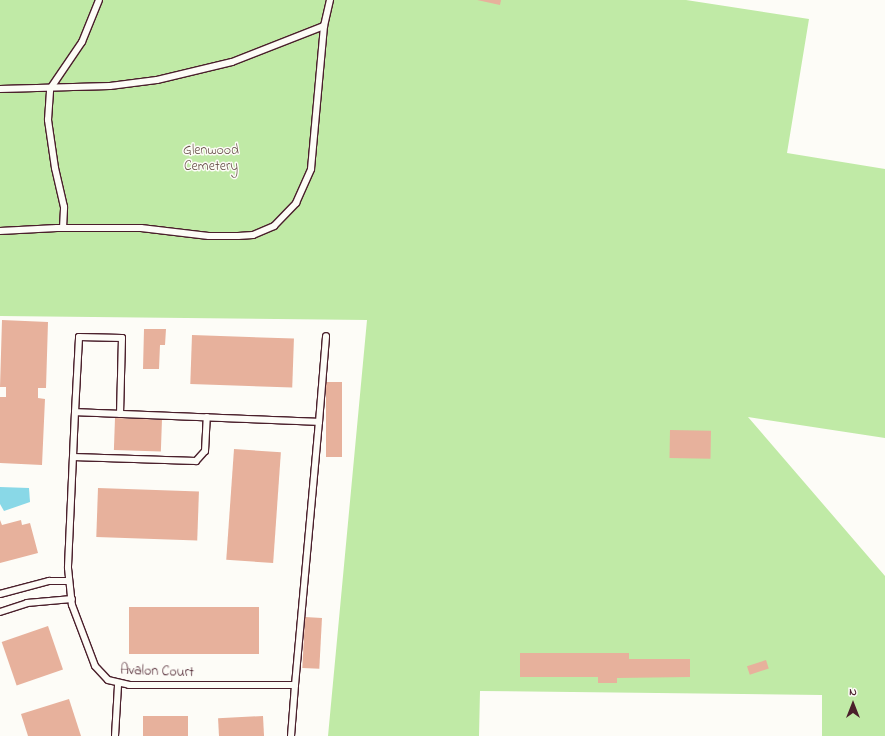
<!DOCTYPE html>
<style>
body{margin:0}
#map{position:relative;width:885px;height:736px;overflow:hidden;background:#fdfcf7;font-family:"Indie Flower",sans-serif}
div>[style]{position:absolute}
.green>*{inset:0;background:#c0eaa6}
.water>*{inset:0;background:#89d8e7}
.building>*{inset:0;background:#e7b19c;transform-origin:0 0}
.roads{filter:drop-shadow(1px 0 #4a1f2b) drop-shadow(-1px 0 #4a1f2b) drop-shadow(0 1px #4a1f2b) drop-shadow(0 -1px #4a1f2b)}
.lane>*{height:6px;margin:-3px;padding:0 3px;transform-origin:3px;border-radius:3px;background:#fdfcf7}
span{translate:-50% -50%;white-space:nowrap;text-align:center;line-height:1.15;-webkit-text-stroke:3px #fdfcf7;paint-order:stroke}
.park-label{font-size:14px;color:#68524a}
.street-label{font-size:14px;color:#4a1f2b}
.north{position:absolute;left:833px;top:684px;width:40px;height:40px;-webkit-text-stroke:3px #fdfcf7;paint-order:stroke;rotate:0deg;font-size:11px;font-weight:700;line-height:16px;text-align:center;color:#4a1f2b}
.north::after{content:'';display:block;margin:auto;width:14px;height:18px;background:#4a1f2b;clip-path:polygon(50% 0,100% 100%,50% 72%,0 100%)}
</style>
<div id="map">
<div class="green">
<i style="clip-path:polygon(0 0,686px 0,809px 19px,787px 153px,885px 169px,885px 438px,748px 417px,885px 576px,885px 736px,822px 736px,822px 695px,480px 691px,479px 736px,328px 736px,367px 320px,0 316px)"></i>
</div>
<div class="water">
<i style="clip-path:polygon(0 487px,29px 488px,30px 502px,4px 511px,0 504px)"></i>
</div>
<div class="building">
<i style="clip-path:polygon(477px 0,501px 0,500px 5px)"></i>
<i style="clip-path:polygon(2px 320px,48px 322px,46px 388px,38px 388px,38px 398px,45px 399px,42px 465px,0 463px,0 397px,6px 397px,6px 387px,0 387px)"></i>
<i style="clip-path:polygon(144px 329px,166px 329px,165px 345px,160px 345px,159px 369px,143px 369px)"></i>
<i style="left:192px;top:335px;width:102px;height:49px;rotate:2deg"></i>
<i style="left:326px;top:382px;width:16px;height:75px"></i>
<i style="left:115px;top:418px;width:47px;height:32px;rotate:2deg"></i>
<i style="left:670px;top:430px;width:41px;height:28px;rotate:1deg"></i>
<i style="left:234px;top:449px;width:47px;height:111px;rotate:4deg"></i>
<i style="left:98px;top:488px;width:101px;height:49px;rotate:2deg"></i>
<i style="clip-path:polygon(0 520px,2px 525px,21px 520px,22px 525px,30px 523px,38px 553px,0 563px)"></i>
<i style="left:129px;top:607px;width:130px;height:47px"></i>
<i style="left:305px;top:617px;width:17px;height:51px;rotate:3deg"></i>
<i style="left:48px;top:626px;width:46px;height:49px;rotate:71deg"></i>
<i style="clip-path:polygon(520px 653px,629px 653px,629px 659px,690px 659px,690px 677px,617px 678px,617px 683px,598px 683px,598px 677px,520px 677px)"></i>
<i style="left:766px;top:660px;width:9px;height:20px;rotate:72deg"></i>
<i style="clip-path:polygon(69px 699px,81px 736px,28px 736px,21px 714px)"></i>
<i style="left:143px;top:716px;width:45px;height:20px"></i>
<i style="left:263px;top:716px;width:20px;height:45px;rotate:87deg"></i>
</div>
<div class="roads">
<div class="lane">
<i style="left:0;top:89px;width:110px;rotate:-1.6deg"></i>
<i style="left:110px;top:86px;width:47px;rotate:-7.3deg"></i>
<i style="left:157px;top:80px;width:77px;rotate:-13.5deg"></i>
<i style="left:232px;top:62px;width:99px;rotate:-21.4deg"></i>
<i style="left:324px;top:26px;width:27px;rotate:-77deg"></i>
<i style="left:63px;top:228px;width:21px;rotate:-87deg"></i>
<i style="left:64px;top:207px;width:40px;rotate:-103deg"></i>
<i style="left:55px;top:168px;width:49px;rotate:-98.3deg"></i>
<i style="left:48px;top:120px;width:31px;rotate:-86deg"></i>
<i style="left:50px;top:89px;width:57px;rotate:-55.8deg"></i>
<i style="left:82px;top:42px;width:45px;rotate:-68deg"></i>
<i style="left:0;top:231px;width:57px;rotate:-3deg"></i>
<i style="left:57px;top:228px;width:84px"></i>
<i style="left:141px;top:228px;width:68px;rotate:6.7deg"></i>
<i style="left:209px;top:236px;width:29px"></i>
<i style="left:238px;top:236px;width:15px;rotate:-4deg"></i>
<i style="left:253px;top:235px;width:23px;rotate:-23deg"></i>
<i style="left:274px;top:226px;width:32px;rotate:-46deg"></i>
<i style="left:296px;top:203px;width:37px;rotate:-66deg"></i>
<i style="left:311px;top:169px;width:144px;rotate:-84.8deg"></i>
<i style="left:75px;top:412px;width:75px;rotate:-86.9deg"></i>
<i style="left:79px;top:337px;width:43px;rotate:1.3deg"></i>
<i style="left:122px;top:338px;width:76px;rotate:91.5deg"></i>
<i style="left:319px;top:422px;width:244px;rotate:-177.7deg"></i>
<i style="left:75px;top:412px;width:156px;rotate:92.6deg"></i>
<i style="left:68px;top:568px;width:37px;rotate:84deg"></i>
<i style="left:72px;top:605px;width:65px;rotate:69.3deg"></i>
<i style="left:95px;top:666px;width:19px;rotate:47deg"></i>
<i style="left:108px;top:680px;width:22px;rotate:13deg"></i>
<i style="left:129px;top:685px;width:166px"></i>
<i style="left:295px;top:685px;width:264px;rotate:-84.8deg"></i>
<i style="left:319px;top:422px;width:86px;rotate:-85.3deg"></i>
<i style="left:73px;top:457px;width:123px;rotate:1.9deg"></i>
<i style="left:196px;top:461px;width:13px;rotate:-48deg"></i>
<i style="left:205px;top:451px;width:34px;rotate:-87deg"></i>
<i style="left:0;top:594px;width:51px;rotate:-14.9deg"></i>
<i style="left:49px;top:581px;width:20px"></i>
<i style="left:0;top:612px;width:28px;rotate:-18deg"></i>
<i style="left:27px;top:603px;width:45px;rotate:-5.1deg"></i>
<i style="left:115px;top:736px;width:51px;rotate:-86.6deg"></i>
<i style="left:291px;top:736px;width:51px;rotate:-85.5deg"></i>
</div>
</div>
<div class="park-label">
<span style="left:211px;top:159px">Glenwood<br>Cemetery</span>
</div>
<div class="street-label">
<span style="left:157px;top:672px;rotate:2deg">Avalon Court</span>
</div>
<div class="north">N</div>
</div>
